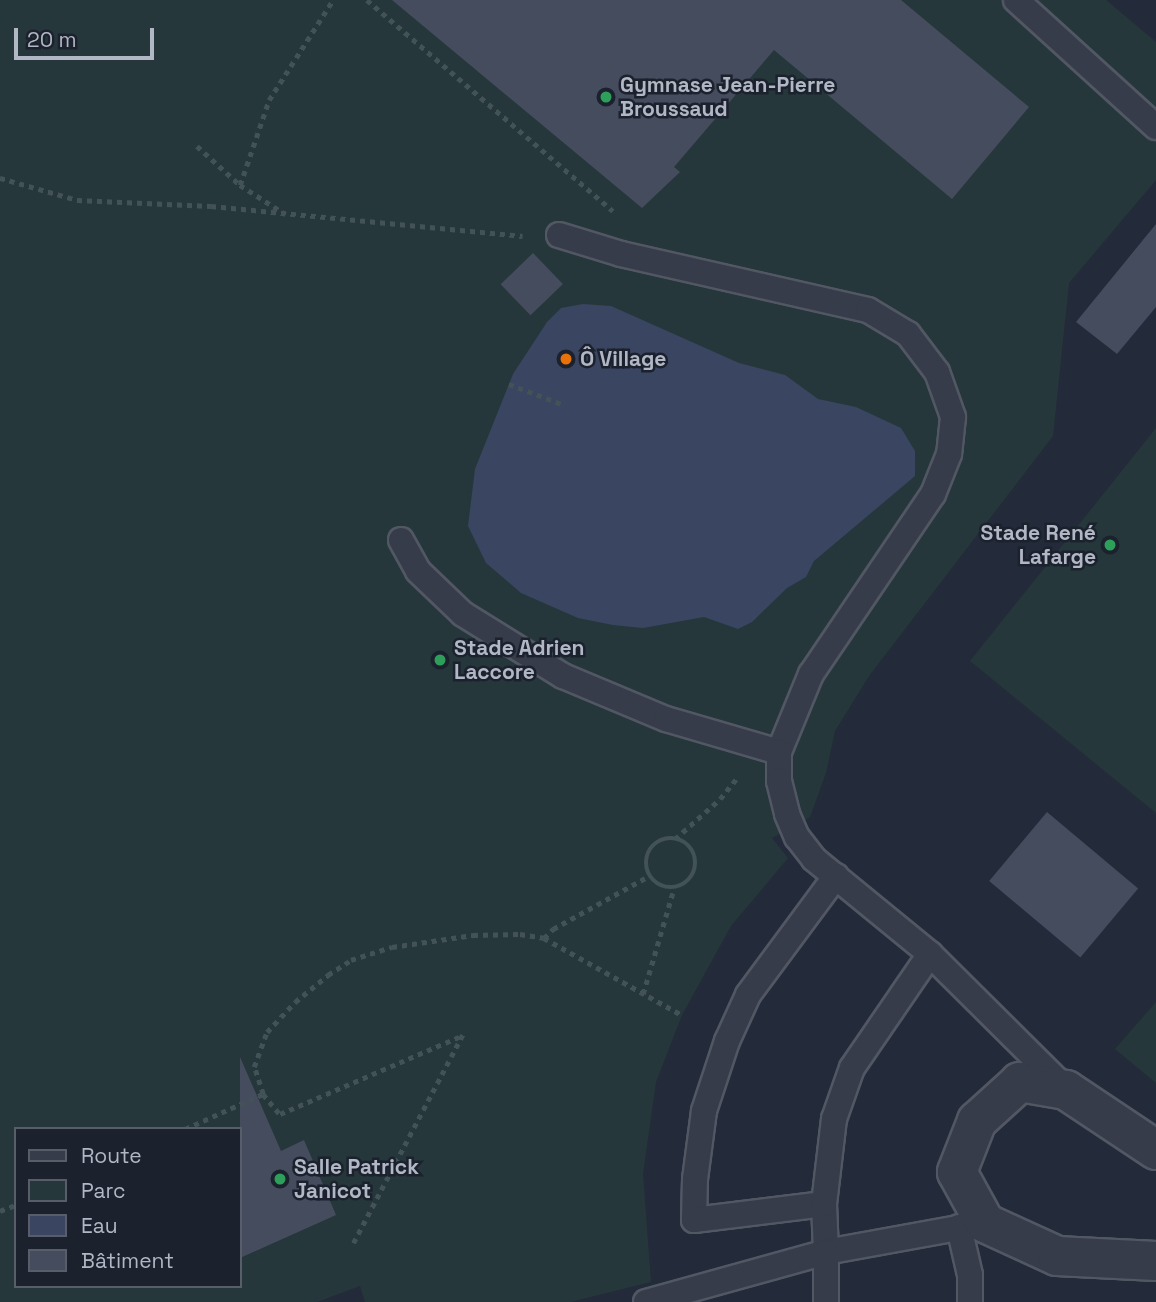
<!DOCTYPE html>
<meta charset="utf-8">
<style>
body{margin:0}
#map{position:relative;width:1156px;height:1302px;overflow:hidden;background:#232a39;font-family:"Space Grotesk",sans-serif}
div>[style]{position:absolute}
.green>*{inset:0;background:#26373b}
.water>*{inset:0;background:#3a4561}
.building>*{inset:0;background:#454c5e;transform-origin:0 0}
.path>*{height:4.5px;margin-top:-2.25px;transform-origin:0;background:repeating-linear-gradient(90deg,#435257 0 5px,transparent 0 10px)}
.path>.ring{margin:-2.25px;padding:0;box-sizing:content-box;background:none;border:4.5px solid #435257;border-radius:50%}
.roads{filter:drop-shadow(2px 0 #525764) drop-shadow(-2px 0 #525764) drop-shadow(0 2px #525764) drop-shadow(0 -2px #525764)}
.service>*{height:24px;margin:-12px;padding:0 12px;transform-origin:12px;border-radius:12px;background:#373c4a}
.minor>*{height:38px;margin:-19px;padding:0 19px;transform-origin:19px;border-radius:19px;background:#373c4a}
.dots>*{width:19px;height:19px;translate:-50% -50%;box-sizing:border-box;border:4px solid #1c212e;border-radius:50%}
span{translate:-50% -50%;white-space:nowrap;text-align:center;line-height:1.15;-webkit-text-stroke:5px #1c212e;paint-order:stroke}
.poi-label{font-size:21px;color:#b2b7c5;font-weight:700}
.left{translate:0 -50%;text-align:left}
.right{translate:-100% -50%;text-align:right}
.legend{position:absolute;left:14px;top:1127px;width:228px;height:161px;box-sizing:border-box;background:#1c212e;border:2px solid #585d6a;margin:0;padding:9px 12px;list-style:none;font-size:21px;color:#b2b7c5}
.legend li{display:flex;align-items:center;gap:14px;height:35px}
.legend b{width:35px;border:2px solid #585d6a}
.scale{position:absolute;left:14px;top:28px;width:140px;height:32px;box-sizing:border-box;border:4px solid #b2b7c5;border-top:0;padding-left:9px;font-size:21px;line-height:24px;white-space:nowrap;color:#b2b7c5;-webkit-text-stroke:5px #1c212e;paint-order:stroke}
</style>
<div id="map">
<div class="green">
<i style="clip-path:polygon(evenodd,0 0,1106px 0,1156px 42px,1156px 180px,1069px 283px,1053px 436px,869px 676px,835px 731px,826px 773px,810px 817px,772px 838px,788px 858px,731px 926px,682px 1015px,656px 1082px,643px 1174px,651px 1282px,570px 1302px,365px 1302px,360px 1286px,317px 1302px,0 1302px,0 0,16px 1129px,240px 1129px,240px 1286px,16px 1286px,16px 1129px)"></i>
<i style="clip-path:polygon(1156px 428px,1156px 813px,970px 661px)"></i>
<i style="clip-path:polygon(1156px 1002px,1156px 1083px,1115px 1049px)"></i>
</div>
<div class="water">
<i style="clip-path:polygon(583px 304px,611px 306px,739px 363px,785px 375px,818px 399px,856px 407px,901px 428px,915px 451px,915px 476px,814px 561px,806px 577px,787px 588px,752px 622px,738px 629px,704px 617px,643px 628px,613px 625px,578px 618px,521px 593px,486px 563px,468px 526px,475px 469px,513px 374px,547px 322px,561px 308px)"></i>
</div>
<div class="building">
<i style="clip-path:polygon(392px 0,901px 0,1029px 107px,952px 199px,774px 50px,674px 167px,680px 172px,642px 208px)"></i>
<i style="clip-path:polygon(1156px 224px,1156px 307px,1117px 354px,1076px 322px)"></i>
<i style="left:533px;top:253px;width:43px;height:45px;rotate:46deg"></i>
<i style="left:1047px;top:812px;width:119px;height:90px;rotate:40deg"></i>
<i style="clip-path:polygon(240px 1057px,281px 1151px,304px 1140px,336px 1215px,240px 1258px)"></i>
</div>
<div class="path">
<i style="left:367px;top:0;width:324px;rotate:40.6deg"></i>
<i style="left:197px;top:146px;width:58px;rotate:42.2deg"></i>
<i style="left:240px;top:185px;width:54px;rotate:32.8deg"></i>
<i style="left:0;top:178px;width:80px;rotate:15.9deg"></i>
<i style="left:77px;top:200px;width:134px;rotate:2.6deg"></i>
<i style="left:211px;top:206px;width:313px;rotate:5.5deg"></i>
<i style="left:240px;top:185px;width:90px;rotate:-71.2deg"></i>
<i style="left:269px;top:100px;width:119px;rotate:-57.4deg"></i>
<i style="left:509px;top:384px;width:59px;rotate:20.9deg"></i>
<i class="ring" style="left:646px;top:838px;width:45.5px;height:45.5px"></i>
<i style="left:675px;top:839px;width:60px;rotate:-41.6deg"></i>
<i style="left:720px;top:799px;width:27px;rotate:-51deg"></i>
<i style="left:544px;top:938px;width:13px;rotate:-45deg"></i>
<i style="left:553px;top:929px;width:110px;rotate:-28.9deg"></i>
<i style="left:643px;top:994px;width:110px;rotate:-73.7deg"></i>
<i style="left:263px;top:1094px;width:26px;rotate:50deg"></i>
<i style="left:280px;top:1114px;width:199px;rotate:-23.3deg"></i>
<i style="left:463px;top:1035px;width:238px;rotate:117.7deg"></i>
<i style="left:185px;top:1129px;width:85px;rotate:-24.2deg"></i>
<i style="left:263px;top:1094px;width:28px;rotate:-108deg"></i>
<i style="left:254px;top:1067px;width:37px;rotate:-70deg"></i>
<i style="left:267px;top:1032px;width:41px;rotate:-47deg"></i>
<i style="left:295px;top:1002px;width:43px;rotate:-39.3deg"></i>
<i style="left:328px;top:975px;width:27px;rotate:-33deg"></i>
<i style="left:351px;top:960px;width:43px;rotate:-17.6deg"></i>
<i style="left:392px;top:947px;width:82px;rotate:-8.4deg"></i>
<i style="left:473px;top:935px;width:47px;rotate:-1.2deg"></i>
<i style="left:520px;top:934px;width:24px;rotate:9deg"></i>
<i style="left:544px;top:938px;width:158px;rotate:29.2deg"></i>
<i style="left:0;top:1211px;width:17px;rotate:-21deg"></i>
</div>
<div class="roads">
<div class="service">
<i style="left:1016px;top:0;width:189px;rotate:42.2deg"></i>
<i style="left:559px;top:235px;width:65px;rotate:17deg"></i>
<i style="left:621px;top:254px;width:253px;rotate:12.8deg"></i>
<i style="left:868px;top:310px;width:47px;rotate:31deg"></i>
<i style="left:908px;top:334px;width:48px;rotate:52.7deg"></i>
<i style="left:937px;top:372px;width:48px;rotate:70.4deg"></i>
<i style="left:953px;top:417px;width:37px;rotate:96deg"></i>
<i style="left:949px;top:454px;width:43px;rotate:111.8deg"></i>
<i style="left:933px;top:494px;width:217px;rotate:124.1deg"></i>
<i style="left:811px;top:674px;width:84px;rotate:112.3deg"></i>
<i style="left:401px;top:540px;width:35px;rotate:61deg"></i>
<i style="left:418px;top:571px;width:62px;rotate:43.7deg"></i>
<i style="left:463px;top:614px;width:118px;rotate:31.8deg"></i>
<i style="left:563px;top:676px;width:112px;rotate:22.7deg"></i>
<i style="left:666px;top:719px;width:118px;rotate:16.3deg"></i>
<i style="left:779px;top:752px;width:29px;rotate:90deg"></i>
<i style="left:779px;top:781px;width:34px;rotate:76deg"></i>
<i style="left:787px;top:814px;width:25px;rotate:67deg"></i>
<i style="left:797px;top:837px;width:28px;rotate:52deg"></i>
<i style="left:814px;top:859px;width:150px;rotate:39.3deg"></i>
<i style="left:930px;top:954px;width:192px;rotate:44.8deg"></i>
<i style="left:836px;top:876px;width:148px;rotate:126.5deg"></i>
<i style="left:748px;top:995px;width:51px;rotate:114.5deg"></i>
<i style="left:727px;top:1041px;width:74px;rotate:108.2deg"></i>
<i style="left:704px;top:1111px;width:69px;rotate:97.5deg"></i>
<i style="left:695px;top:1179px;width:41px;rotate:91.4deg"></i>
<i style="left:694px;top:1220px;width:131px;rotate:-7deg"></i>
<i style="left:824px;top:1204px;width:48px;rotate:87.6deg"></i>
<i style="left:826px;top:1252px;width:162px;rotate:-10.3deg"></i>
<i style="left:824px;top:1204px;width:86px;rotate:-83.3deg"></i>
<i style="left:834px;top:1119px;width:54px;rotate:-70.6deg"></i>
<i style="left:852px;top:1068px;width:138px;rotate:-55.6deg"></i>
<i style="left:959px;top:1227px;width:49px;rotate:77.1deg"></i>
<i style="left:970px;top:1275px;width:27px;rotate:90deg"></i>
<i style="left:646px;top:1302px;width:187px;rotate:-15.5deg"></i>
<i style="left:826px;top:1252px;width:50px;rotate:90deg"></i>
</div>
<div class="minor">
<i style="left:1156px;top:1150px;width:108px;rotate:-146.3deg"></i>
<i style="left:1066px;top:1090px;width:47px;rotate:-170.1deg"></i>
<i style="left:1020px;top:1082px;width:58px;rotate:137.8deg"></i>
<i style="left:977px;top:1121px;width:55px;rotate:111.4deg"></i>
<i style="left:957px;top:1172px;width:58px;rotate:61.2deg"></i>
<i style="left:985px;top:1223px;width:79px;rotate:24.6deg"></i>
<i style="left:1057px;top:1256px;width:99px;rotate:2.9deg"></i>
</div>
</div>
<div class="dots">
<i style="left:606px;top:97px;background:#2e9e5b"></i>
<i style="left:566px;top:359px;background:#e8710a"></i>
<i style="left:1110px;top:545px;background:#2e9e5b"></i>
<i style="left:440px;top:660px;background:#2e9e5b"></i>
<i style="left:280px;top:1179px;background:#2e9e5b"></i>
</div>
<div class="poi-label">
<span class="left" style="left:620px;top:97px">Gymnase Jean-Pierre<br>Broussaud</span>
<span class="left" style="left:580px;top:359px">Ô Village</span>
<span class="right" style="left:1096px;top:545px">Stade René<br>Lafarge</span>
<span class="left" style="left:454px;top:660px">Stade Adrien<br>Laccore</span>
<span class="left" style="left:294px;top:1179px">Salle Patrick<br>Janicot</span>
</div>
<ul class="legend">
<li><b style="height:9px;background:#373c4a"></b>Route</li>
<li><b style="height:19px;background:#26373b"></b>Parc</li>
<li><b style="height:19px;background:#3a4561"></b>Eau</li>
<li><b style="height:19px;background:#454c5e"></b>Bâtiment</li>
</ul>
<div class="scale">20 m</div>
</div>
